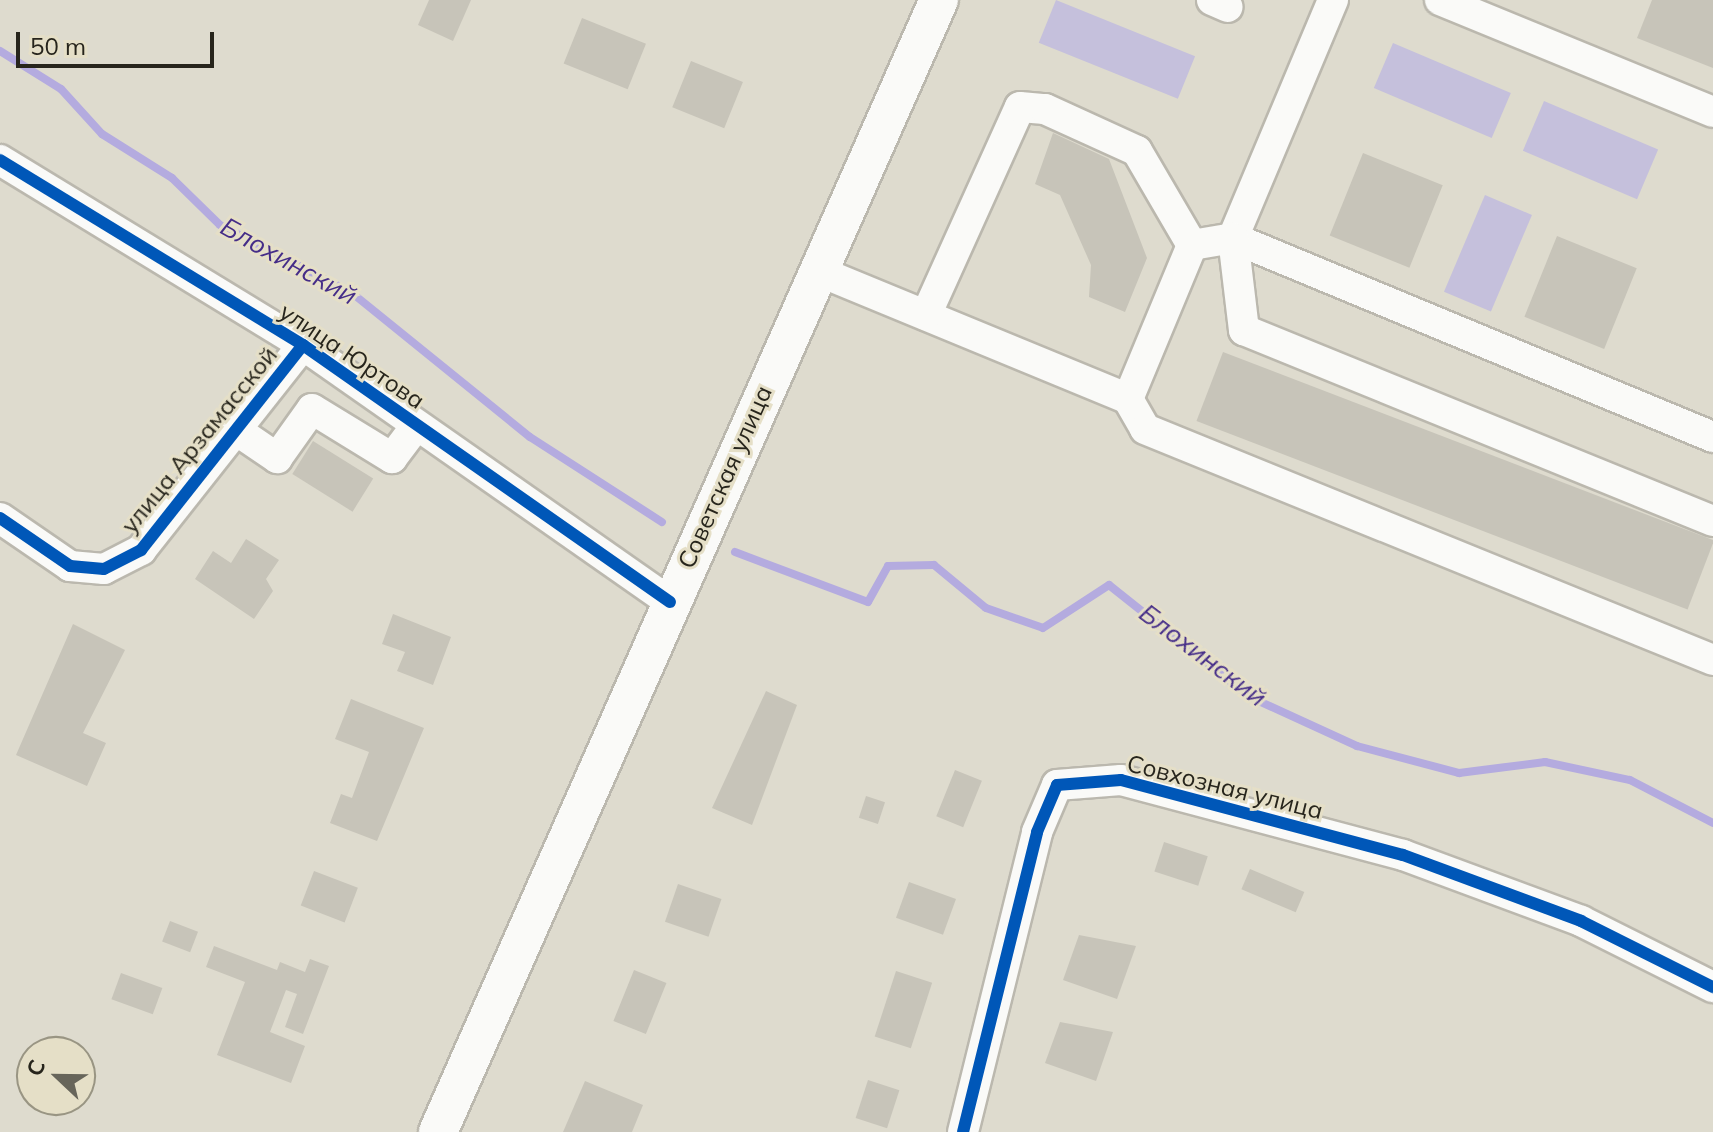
<!DOCTYPE html>
<meta charset="utf-8">
<style>
body{margin:0}
#map{position:relative;width:1713px;height:1132px;overflow:hidden;background:#dedbce;font-family:Mulish,sans-serif}
div>[style]{position:absolute}
.green>*{inset:0;background:#c5c0dc;transform-origin:0 0}
.stream>*{height:8px;margin:-4px;padding:0 4px;transform-origin:4px;border-radius:4px;background:#b4abdf}
.building>*{inset:0;background:#c7c4b9;transform-origin:0 0}
.roads{filter:drop-shadow(2px 0 #bbb8ae) drop-shadow(-2px 0 #bbb8ae) drop-shadow(0 2px #bbb8ae) drop-shadow(0 -2px #bbb8ae)}
.minor>*{height:30px;margin:-15px;padding:0 15px;transform-origin:15px;border-radius:15px;background:#fafaf8}
.major>*{height:38px;margin:-19px;padding:0 19px;transform-origin:19px;border-radius:19px;background:#fafaf8}
.cycleway>*{height:12px;margin:-6px;padding:0 6px;transform-origin:6px;border-radius:6px;background:#0057b8}
span{translate:-50% -50%;white-space:nowrap;text-align:center;line-height:1.15;-webkit-text-stroke:6px #e5dfc7;paint-order:stroke}
.street-label{font-size:24px;color:#27251c}
.water-label{font-size:26px;color:#452d88;font-style:italic}
.north{position:absolute;left:16px;top:1036px;width:80px;height:80px;box-sizing:border-box;background:#e5dfc7;border:2px solid #999583;border-radius:50%;rotate:292deg;font-size:22px;font-weight:700;line-height:32px;text-align:center;color:#27251c}
.north::after{content:'';display:block;margin:auto;width:28px;height:36px;background:#67655a;clip-path:polygon(50% 0,100% 100%,50% 72%,0 100%)}
.scale{position:absolute;left:16px;top:32px;width:198px;height:36px;box-sizing:border-box;border:4px solid #27251c;border-top:0;padding-left:10px;font-size:24px;line-height:28px;white-space:nowrap;color:#27251c;-webkit-text-stroke:6px #e5dfc7;paint-order:stroke}
</style>
<div id="map">
<div class="green">
<i style="left:1056px;top:0;width:150px;height:46px;rotate:22deg"></i>
<i style="left:1393px;top:43px;width:128px;height:49px;rotate:23deg"></i>
<i style="left:1544px;top:101px;width:124px;height:54px;rotate:23deg"></i>
<i style="left:1485px;top:195px;width:51px;height:105px;rotate:23deg"></i>
</div>
<div class="stream">
<i style="left:0;top:51px;width:72px;rotate:31.9deg"></i>
<i style="left:61px;top:89px;width:61px;rotate:47.7deg"></i>
<i style="left:102px;top:134px;width:83px;rotate:32.2deg"></i>
<i style="left:172px;top:178px;width:67px;rotate:44.4deg"></i>
<i style="left:220px;top:225px;width:148px;rotate:27.3deg"></i>
<i style="left:352px;top:293px;width:229px;rotate:39deg"></i>
<i style="left:530px;top:437px;width:157px;rotate:32.8deg"></i>
<i style="left:735px;top:552px;width:142px;rotate:20.6deg"></i>
<i style="left:868px;top:602px;width:41px;rotate:-60.9deg"></i>
<i style="left:888px;top:566px;width:46px;rotate:-1.2deg"></i>
<i style="left:934px;top:565px;width:67px;rotate:39.6deg"></i>
<i style="left:986px;top:608px;width:60px;rotate:19.3deg"></i>
<i style="left:1043px;top:628px;width:79px;rotate:-33.1deg"></i>
<i style="left:1109px;top:585px;width:180px;rotate:38.5deg"></i>
<i style="left:1250px;top:697px;width:118px;rotate:24.6deg"></i>
<i style="left:1357px;top:746px;width:106px;rotate:14.8deg"></i>
<i style="left:1459px;top:773px;width:87px;rotate:-7.3deg"></i>
<i style="left:1545px;top:762px;width:87px;rotate:12deg"></i>
<i style="left:1630px;top:780px;width:93px;rotate:27.4deg"></i>
</div>
<div class="building">
<i style="clip-path:polygon(429px 0,471px 0,453px 41px,418px 25px)"></i>
<i style="clip-path:polygon(1652px 0,1713px 0,1713px 68px,1637px 38px)"></i>
<i style="left:582px;top:18px;width:69px;height:49px;rotate:22deg"></i>
<i style="left:691px;top:61px;width:56px;height:50px;rotate:22deg"></i>
<i style="clip-path:polygon(1053px 133px,1109px 159px,1147px 258px,1125px 312px,1089px 297px,1091px 265px,1060px 195px,1035px 184px)"></i>
<i style="left:1363px;top:153px;width:86px;height:89px;rotate:22deg"></i>
<i style="left:1557px;top:236px;width:86px;height:87px;rotate:22deg"></i>
<i style="left:1223px;top:352px;width:526px;height:74px;rotate:21deg"></i>
<i style="left:313px;top:441px;width:71px;height:39px;rotate:32deg"></i>
<i style="clip-path:polygon(246px 539px,279px 560px,266px 579px,273px 591px,254px 619px,195px 579px,213px 551px,231px 563px)"></i>
<i style="clip-path:polygon(393px 614px,451px 637px,433px 685px,397px 671px,405px 652px,382px 644px)"></i>
<i style="clip-path:polygon(73px 624px,125px 650px,83px 733px,106px 743px,87px 786px,16px 755px)"></i>
<i style="clip-path:polygon(766px 691px,797px 705px,752px 825px,712px 808px)"></i>
<i style="clip-path:polygon(351px 699px,424px 728px,377px 841px,330px 823px,341px 794px,352px 798px,369px 752px,335px 739px)"></i>
<i style="left:955px;top:770px;width:29px;height:50px;rotate:22deg"></i>
<i style="left:866px;top:796px;width:20px;height:23px;rotate:18deg"></i>
<i style="left:1164px;top:842px;width:46px;height:31px;rotate:18deg"></i>
<i style="left:1250px;top:869px;width:59px;height:22px;rotate:23deg"></i>
<i style="left:314px;top:871px;width:47px;height:37px;rotate:21deg"></i>
<i style="left:909px;top:882px;width:50px;height:38px;rotate:20deg"></i>
<i style="left:678px;top:884px;width:46px;height:40px;rotate:19deg"></i>
<i style="left:170px;top:921px;width:30px;height:22px;rotate:21deg"></i>
<i style="clip-path:polygon(1079px 935px,1136px 946px,1117px 999px,1063px 980px)"></i>
<i style="clip-path:polygon(214px 946px,277px 970px,280px 962px,305px 972px,310px 959px,329px 966px,303px 1034px,285px 1027px,297px 994px,286px 990px,270px 1032px,305px 1046px,291px 1083px,217px 1055px,245px 982px,206px 967px)"></i>
<i style="left:634px;top:970px;width:35px;height:55px;rotate:22deg"></i>
<i style="left:896px;top:971px;width:38px;height:69px;rotate:18deg"></i>
<i style="left:121px;top:973px;width:44px;height:28px;rotate:20deg"></i>
<i style="clip-path:polygon(1060px 1022px,1113px 1032px,1096px 1081px,1045px 1063px)"></i>
<i style="left:868px;top:1080px;width:33px;height:40px;rotate:18deg"></i>
<i style="clip-path:polygon(585px 1081px,643px 1105px,632px 1132px,563px 1132px)"></i>
</div>
<div class="roads">
<div class="minor">
<i style="left:1212px;top:0;width:17px;rotate:24deg"></i>
<i style="left:1333px;top:0;width:258px;rotate:112.8deg"></i>
<i style="left:1233px;top:238px;width:520px;rotate:22.52deg"></i>
<i style="left:1440px;top:0;width:295px;rotate:22.3deg"></i>
<i style="left:0;top:160px;width:355px;rotate:31.4deg"></i>
<i style="left:303px;top:345px;width:448px;rotate:35deg"></i>
<i style="left:818px;top:271px;width:335px;rotate:22.4deg"></i>
<i style="left:1128px;top:399px;width:167px;rotate:-67.4deg"></i>
<i style="left:1192px;top:245px;width:42px;rotate:-9.7deg"></i>
<i style="left:1233px;top:238px;width:93px;rotate:83.2deg"></i>
<i style="left:1244px;top:330px;width:506px;rotate:22.16deg"></i>
<i style="left:926px;top:315px;width:228px;rotate:-65.7deg"></i>
<i style="left:1020px;top:107px;width:25px;rotate:5deg"></i>
<i style="left:1045px;top:109px;width:101px;rotate:24.5deg"></i>
<i style="left:1137px;top:151px;width:109px;rotate:59.7deg"></i>
<i style="left:1128px;top:399px;width:34px;rotate:60deg"></i>
<i style="left:1145px;top:429px;width:613px;rotate:22.13deg"></i>
<i style="left:236px;top:430px;width:50px;rotate:34.3deg"></i>
<i style="left:277px;top:458px;width:60px;rotate:-54.5deg"></i>
<i style="left:312px;top:409px;width:94px;rotate:31.5deg"></i>
<i style="left:392px;top:458px;width:40px;rotate:-53deg"></i>
<i style="left:0;top:518px;width:85px;rotate:34.4deg"></i>
<i style="left:70px;top:566px;width:34px;rotate:5deg"></i>
<i style="left:104px;top:569px;width:42px;rotate:-27.2deg"></i>
<i style="left:141px;top:550px;width:261px;rotate:-51.7deg"></i>
<i style="left:963px;top:1132px;width:309px;rotate:-76.1deg"></i>
<i style="left:1037px;top:832px;width:51px;rotate:-66.9deg"></i>
<i style="left:1057px;top:785px;width:64px;rotate:-4.5deg"></i>
<i style="left:1121px;top:780px;width:292px;rotate:14.9deg"></i>
<i style="left:1403px;top:855px;width:190px;rotate:20.3deg"></i>
<i style="left:1581px;top:921px;width:148px;rotate:26.6deg"></i>
</div>
<div class="major">
<i style="left:438px;top:1132px;width:1238px;rotate:-66.13deg"></i>
</div>
</div>
<div class="cycleway">
<i style="left:0;top:160px;width:355px;rotate:31.4deg"></i>
<i style="left:303px;top:345px;width:448px;rotate:35deg"></i>
<i style="left:0;top:518px;width:85px;rotate:34.4deg"></i>
<i style="left:70px;top:566px;width:34px;rotate:5deg"></i>
<i style="left:104px;top:569px;width:42px;rotate:-27.2deg"></i>
<i style="left:141px;top:550px;width:261px;rotate:-51.7deg"></i>
<i style="left:963px;top:1132px;width:309px;rotate:-76.1deg"></i>
<i style="left:1037px;top:832px;width:51px;rotate:-66.9deg"></i>
<i style="left:1057px;top:785px;width:64px;rotate:-4.5deg"></i>
<i style="left:1121px;top:780px;width:292px;rotate:14.9deg"></i>
<i style="left:1403px;top:855px;width:190px;rotate:20.3deg"></i>
<i style="left:1581px;top:921px;width:148px;rotate:26.6deg"></i>
</div>
<div class="street-label">
<span style="left:352px;top:356px;rotate:34deg">улица Юртова</span>
<span style="left:199px;top:440px;rotate:-51deg">улица Арзамасской</span>
<span style="left:725px;top:477px;rotate:-66deg">Советская улица</span>
<span style="left:1225px;top:787px;rotate:14deg">Совхозная улица</span>
</div>
<div class="water-label">
<span style="left:289px;top:261px;rotate:29deg">Блохинский</span>
<span style="left:1203px;top:655px;rotate:37deg">Блохинский</span>
</div>
<div class="north">С</div>
<div class="scale">50 m</div>
</div>
